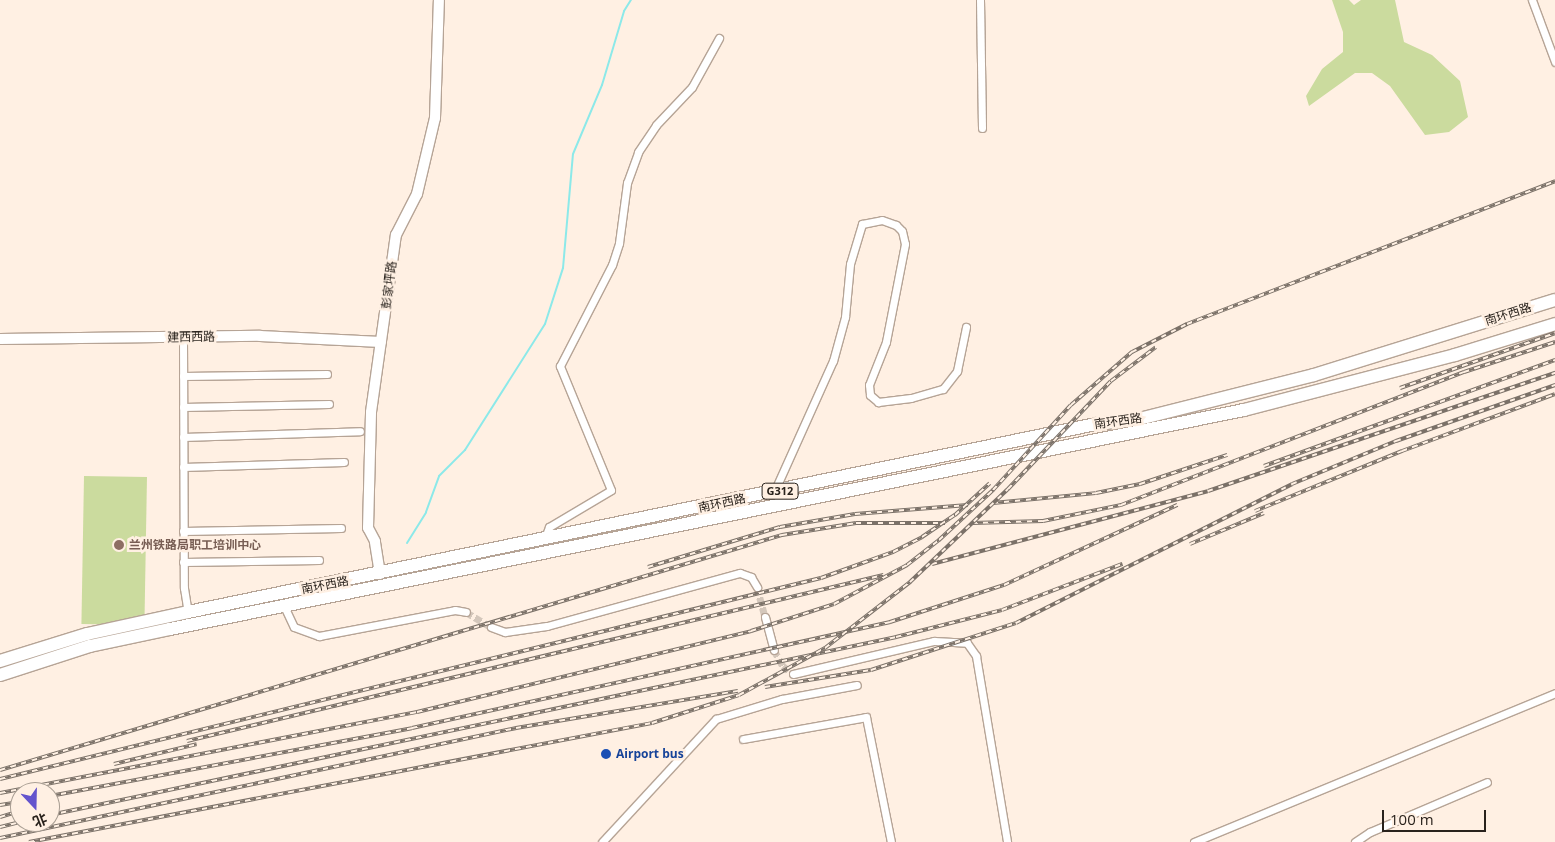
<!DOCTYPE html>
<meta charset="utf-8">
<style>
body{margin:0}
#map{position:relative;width:1555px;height:842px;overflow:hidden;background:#fff0e3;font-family:"Open Sans","Noto Sans SC",sans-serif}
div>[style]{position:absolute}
.green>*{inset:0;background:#cbdb9e;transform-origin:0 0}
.stream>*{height:2px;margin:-1px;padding:0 1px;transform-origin:1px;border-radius:1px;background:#8ce9e9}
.street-tunnel>*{height:7px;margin-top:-3.5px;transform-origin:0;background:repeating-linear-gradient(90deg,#d4c7bb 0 7px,transparent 0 10.5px)}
.roads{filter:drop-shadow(1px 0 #b6a496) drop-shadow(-1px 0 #b6a496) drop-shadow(0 1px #b6a496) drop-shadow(0 -1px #b6a496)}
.street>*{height:7px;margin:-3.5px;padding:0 3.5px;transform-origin:3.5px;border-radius:3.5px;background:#fff}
.secondary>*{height:10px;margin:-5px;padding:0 5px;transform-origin:5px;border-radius:5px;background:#fff}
.highway>*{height:12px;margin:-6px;padding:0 6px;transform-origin:6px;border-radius:6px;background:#fff}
.rail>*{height:4px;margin-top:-2px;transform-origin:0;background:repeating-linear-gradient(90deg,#fff0e3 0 5.5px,#7b7168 0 11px);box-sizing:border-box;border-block:1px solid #7b7168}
.dots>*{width:14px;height:14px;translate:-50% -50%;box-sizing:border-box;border:2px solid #fff0e3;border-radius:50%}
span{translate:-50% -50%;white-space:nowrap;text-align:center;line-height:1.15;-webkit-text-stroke:5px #fff0e3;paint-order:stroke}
.shield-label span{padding:1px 4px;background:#fff0e3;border:1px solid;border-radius:4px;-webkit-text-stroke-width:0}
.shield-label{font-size:11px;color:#29221c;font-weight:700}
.street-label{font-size:12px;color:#29221c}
.education-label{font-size:12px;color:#785e54;font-weight:700}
.left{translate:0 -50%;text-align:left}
.transit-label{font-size:12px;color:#164399;font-weight:700}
.north{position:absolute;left:10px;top:782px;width:50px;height:50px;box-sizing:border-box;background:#fff0e3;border:1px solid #a99e93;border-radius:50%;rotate:159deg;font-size:14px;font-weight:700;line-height:20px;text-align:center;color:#29221c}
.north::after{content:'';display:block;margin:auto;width:18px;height:22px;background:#6454cd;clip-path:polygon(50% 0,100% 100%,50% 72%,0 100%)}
.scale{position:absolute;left:1382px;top:810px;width:104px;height:22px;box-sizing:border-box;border:2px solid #29221c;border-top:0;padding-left:6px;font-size:15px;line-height:18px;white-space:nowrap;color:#29221c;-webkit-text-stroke:4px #fff0e3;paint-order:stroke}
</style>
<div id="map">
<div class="green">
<i style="clip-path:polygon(1332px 0,1349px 0,1354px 5px,1361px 0,1395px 0,1404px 42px,1432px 55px,1460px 81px,1468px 117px,1449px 132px,1425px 135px,1390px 86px,1372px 73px,1355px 73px,1309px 106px,1306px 96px,1322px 69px,1343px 52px,1343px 32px)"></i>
<i style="left:84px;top:476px;width:63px;height:148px;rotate:1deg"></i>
</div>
<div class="stream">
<i style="left:407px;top:543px;width:36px;rotate:-58deg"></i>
<i style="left:426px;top:512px;width:38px;rotate:-70deg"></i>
<i style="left:439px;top:476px;width:37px;rotate:-45deg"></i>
<i style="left:465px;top:450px;width:149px;rotate:-57.6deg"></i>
<i style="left:545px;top:324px;width:59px;rotate:-72.2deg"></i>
<i style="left:563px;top:268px;width:114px;rotate:-85deg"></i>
<i style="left:573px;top:154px;width:75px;rotate:-67.2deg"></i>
<i style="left:602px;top:85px;width:77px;rotate:-73.4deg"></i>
<i style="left:624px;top:11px;width:13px;rotate:-58deg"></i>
</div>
<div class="street-tunnel">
<i style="left:757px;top:587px;width:31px;rotate:75deg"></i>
<i style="left:466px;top:612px;width:29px;rotate:31deg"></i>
<i style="left:774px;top:650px;width:18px;rotate:61deg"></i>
<i style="left:783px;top:666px;width:13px;rotate:39deg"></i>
</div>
<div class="roads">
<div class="street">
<i style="left:980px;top:0;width:128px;rotate:89.1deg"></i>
<i style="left:1532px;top:0;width:66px;rotate:69.6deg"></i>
<i style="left:183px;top:337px;width:251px;rotate:89.8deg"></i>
<i style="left:184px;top:588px;width:26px;rotate:81deg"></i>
<i style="left:183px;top:376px;width:144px;rotate:-0.8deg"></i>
<i style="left:183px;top:407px;width:146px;rotate:-1.2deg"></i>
<i style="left:183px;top:437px;width:177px;rotate:-1.9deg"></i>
<i style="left:183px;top:467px;width:161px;rotate:-1.8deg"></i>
<i style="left:774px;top:492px;width:144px;rotate:-65.8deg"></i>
<i style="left:833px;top:361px;width:46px;rotate:-74.7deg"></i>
<i style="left:845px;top:317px;width:53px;rotate:-84.6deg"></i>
<i style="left:850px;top:264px;width:42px;rotate:-73.3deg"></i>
<i style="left:862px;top:224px;width:20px;rotate:-11deg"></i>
<i style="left:882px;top:220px;width:15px;rotate:20deg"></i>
<i style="left:896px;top:225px;width:8px;rotate:45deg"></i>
<i style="left:902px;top:231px;width:13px;rotate:77deg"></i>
<i style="left:905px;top:244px;width:100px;rotate:101deg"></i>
<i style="left:886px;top:342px;width:46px;rotate:111.6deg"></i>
<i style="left:869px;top:385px;width:10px;rotate:84deg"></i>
<i style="left:870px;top:395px;width:11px;rotate:41deg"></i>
<i style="left:878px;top:402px;width:33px;rotate:-7deg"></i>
<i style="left:911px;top:398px;width:33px;rotate:-16deg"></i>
<i style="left:943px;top:389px;width:23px;rotate:-52deg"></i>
<i style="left:957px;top:371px;width:45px;rotate:-78.4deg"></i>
<i style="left:183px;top:531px;width:158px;rotate:-1.1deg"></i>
<i style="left:544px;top:540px;width:14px;rotate:-69deg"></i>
<i style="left:549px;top:527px;width:72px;rotate:-30.8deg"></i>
<i style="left:611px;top:490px;width:134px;rotate:-112.4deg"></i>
<i style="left:560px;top:366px;width:114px;rotate:-62.8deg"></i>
<i style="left:612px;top:265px;width:23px;rotate:-72deg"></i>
<i style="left:619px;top:243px;width:61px;rotate:-82.4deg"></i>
<i style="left:627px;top:183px;width:33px;rotate:-70deg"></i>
<i style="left:638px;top:152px;width:32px;rotate:-56deg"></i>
<i style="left:656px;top:125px;width:52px;rotate:-46.5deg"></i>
<i style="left:692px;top:87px;width:56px;rotate:-61.1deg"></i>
<i style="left:183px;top:562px;width:136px;rotate:-0.8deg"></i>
<i style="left:284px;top:606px;width:23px;rotate:65deg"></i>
<i style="left:294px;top:627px;width:27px;rotate:20deg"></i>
<i style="left:319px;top:636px;width:138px;rotate:-10.8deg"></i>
<i style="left:455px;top:610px;width:11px;rotate:10deg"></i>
<i style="left:765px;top:617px;width:34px;rotate:75deg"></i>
<i style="left:491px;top:627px;width:15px;rotate:20deg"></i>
<i style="left:505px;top:632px;width:42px;rotate:-8.1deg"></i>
<i style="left:547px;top:626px;width:200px;rotate:-15.4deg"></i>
<i style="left:740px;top:573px;width:12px;rotate:20deg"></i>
<i style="left:751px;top:577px;width:12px;rotate:59deg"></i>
<i style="left:793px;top:674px;width:145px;rotate:-13.2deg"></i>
<i style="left:934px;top:641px;width:33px;rotate:3deg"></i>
<i style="left:967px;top:643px;width:16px;rotate:55deg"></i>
<i style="left:976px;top:656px;width:189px;rotate:80.5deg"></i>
<i style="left:743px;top:739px;width:125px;rotate:-10.1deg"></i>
<i style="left:866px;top:717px;width:127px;rotate:78.7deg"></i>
<i style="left:602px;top:842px;width:168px;rotate:-47.2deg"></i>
<i style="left:716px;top:719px;width:69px;rotate:-16.9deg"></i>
<i style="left:782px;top:699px;width:76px;rotate:-10.6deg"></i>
<i style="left:1194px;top:842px;width:391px;rotate:-22.4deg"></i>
<i style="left:1355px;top:842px;width:18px;rotate:-34deg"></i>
<i style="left:1370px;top:832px;width:127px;rotate:-23.1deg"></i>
</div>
<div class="secondary">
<i style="left:0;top:339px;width:260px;rotate:-0.7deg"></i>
<i style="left:260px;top:336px;width:121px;rotate:2.8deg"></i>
<i style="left:380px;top:574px;width:33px;rotate:-99deg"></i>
<i style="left:375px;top:541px;width:15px;rotate:-118deg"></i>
<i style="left:368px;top:528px;width:116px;rotate:-88.5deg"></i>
<i style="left:371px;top:412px;width:179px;rotate:-82deg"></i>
<i style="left:396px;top:235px;width:46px;rotate:-62.9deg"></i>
<i style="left:417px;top:194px;width:78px;rotate:-76.7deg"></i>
<i style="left:435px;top:118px;width:118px;rotate:-88.1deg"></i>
</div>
<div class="highway">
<i style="left:0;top:661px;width:91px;rotate:-17.2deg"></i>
<i style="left:87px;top:634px;width:103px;rotate:-12.3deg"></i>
<i style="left:188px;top:612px;width:927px;rotate:-11.7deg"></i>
<i style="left:1096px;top:424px;width:43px;rotate:-6.6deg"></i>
<i style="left:1139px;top:419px;width:180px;rotate:-14.1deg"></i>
<i style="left:1314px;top:375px;width:252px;rotate:-17.3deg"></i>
<i style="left:0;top:675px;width:95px;rotate:-17.9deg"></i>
<i style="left:90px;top:646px;width:82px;rotate:-12deg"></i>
<i style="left:170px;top:629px;width:1096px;rotate:-11.53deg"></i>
<i style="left:1244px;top:410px;width:218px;rotate:-14.6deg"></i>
<i style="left:1455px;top:355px;width:105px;rotate:-17.2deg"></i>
</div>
</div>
<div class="rail">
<i style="left:1400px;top:388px;width:164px;rotate:-19.5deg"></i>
<i style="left:1264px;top:466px;width:310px;rotate:-20deg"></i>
<i style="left:993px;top:503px;width:103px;rotate:-5.5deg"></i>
<i style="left:1096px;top:493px;width:45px;rotate:-11.6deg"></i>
<i style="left:1140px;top:484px;width:92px;rotate:-18.4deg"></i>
<i style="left:1255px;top:511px;width:159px;rotate:-22.2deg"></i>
<i style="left:1402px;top:451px;width:163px;rotate:-20.4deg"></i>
<i style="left:972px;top:523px;width:71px;rotate:-1.6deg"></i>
<i style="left:1043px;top:521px;width:80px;rotate:-11.6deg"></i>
<i style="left:1121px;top:505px;width:368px;rotate:-21.2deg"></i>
<i style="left:1464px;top:372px;width:96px;rotate:-18.2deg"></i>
<i style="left:1190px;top:544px;width:80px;rotate:-22.7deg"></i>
<i style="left:932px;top:564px;width:285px;rotate:-14.8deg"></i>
<i style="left:1208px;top:491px;width:367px;rotate:-18.8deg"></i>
<i style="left:648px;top:567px;width:138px;rotate:-16.9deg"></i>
<i style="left:780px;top:527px;width:76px;rotate:-9.8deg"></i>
<i style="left:855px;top:514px;width:113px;rotate:-4.6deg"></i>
<i style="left:765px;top:687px;width:107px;rotate:-9.1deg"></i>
<i style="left:871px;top:670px;width:152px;rotate:-18deg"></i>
<i style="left:1016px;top:623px;width:309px;rotate:-26.7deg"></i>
<i style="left:1292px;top:484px;width:113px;rotate:-22.5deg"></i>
<i style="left:1396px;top:441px;width:169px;rotate:-19.4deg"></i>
<i style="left:187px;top:741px;width:716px;rotate:-13.41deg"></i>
<i style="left:114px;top:764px;width:85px;rotate:-13.5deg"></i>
<i style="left:0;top:770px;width:817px;rotate:-16.73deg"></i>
<i style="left:782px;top:535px;width:75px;rotate:-9.2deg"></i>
<i style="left:856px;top:523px;width:89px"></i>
<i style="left:0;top:779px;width:845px;rotate:-13.76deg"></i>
<i style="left:821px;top:578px;width:77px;rotate:-19.9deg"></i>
<i style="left:893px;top:552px;width:33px;rotate:-27deg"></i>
<i style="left:922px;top:537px;width:40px;rotate:-34deg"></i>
<i style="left:955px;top:515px;width:47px;rotate:-42.4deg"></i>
<i style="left:0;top:793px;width:425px;rotate:-11deg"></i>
<i style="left:417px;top:712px;width:344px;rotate:-13.6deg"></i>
<i style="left:751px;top:631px;width:87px;rotate:-18deg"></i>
<i style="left:834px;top:604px;width:83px;rotate:-28.1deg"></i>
<i style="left:907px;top:565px;width:41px;rotate:-38deg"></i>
<i style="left:939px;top:540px;width:74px;rotate:-42.8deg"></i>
<i style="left:993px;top:490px;width:115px;rotate:-47.5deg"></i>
<i style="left:1071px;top:405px;width:81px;rotate:-41deg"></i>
<i style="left:1132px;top:352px;width:62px;rotate:-27deg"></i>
<i style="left:1187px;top:324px;width:395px;rotate:-21.2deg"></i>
<i style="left:50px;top:796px;width:368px;rotate:-10.6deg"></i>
<i style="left:412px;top:728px;width:490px;rotate:-12.5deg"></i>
<i style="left:890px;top:622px;width:120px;rotate:-18deg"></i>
<i style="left:1004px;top:585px;width:191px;rotate:-24.8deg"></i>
<i style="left:0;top:805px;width:20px;rotate:-9deg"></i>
<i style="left:50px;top:815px;width:865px;rotate:-11.88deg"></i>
<i style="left:896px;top:637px;width:109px;rotate:-14.3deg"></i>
<i style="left:1002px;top:610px;width:129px;rotate:-21deg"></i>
<i style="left:0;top:817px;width:21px;rotate:-17deg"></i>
<i style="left:0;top:827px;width:21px;rotate:-14deg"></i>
<i style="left:0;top:838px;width:528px;rotate:-12.03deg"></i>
<i style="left:516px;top:728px;width:225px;rotate:-9.5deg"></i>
<i style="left:29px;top:842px;width:634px;rotate:-10.81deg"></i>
<i style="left:652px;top:723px;width:91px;rotate:-17.8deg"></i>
<i style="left:739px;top:695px;width:98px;rotate:-28.7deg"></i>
<i style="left:825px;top:648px;width:108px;rotate:-37.8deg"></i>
<i style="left:910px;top:582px;width:135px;rotate:-43.5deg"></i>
<i style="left:1008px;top:489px;width:149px;rotate:-46.4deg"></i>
<i style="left:1111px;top:381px;width:56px;rotate:-37.1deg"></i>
</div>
<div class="dots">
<i style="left:119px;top:545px;background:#8d6e63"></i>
<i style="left:606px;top:754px;background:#1a4fb4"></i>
</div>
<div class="shield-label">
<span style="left:780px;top:491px">G312</span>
</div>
<div class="street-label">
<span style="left:389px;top:285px;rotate:-83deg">彭家坪路</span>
<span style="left:1508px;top:314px;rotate:-18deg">南环西路</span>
<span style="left:191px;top:337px;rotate:-1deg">建西西路</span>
<span style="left:1118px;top:421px;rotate:-8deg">南环西路</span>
<span style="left:722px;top:503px;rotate:-12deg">南环西路</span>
<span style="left:325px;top:585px;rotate:-11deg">南环西路</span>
</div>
<div class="education-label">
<span class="left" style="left:129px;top:545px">兰州铁路局职工培训中心</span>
</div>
<div class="transit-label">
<span class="left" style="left:616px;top:754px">Airport bus</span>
</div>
<div class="north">北</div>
<div class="scale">100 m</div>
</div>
